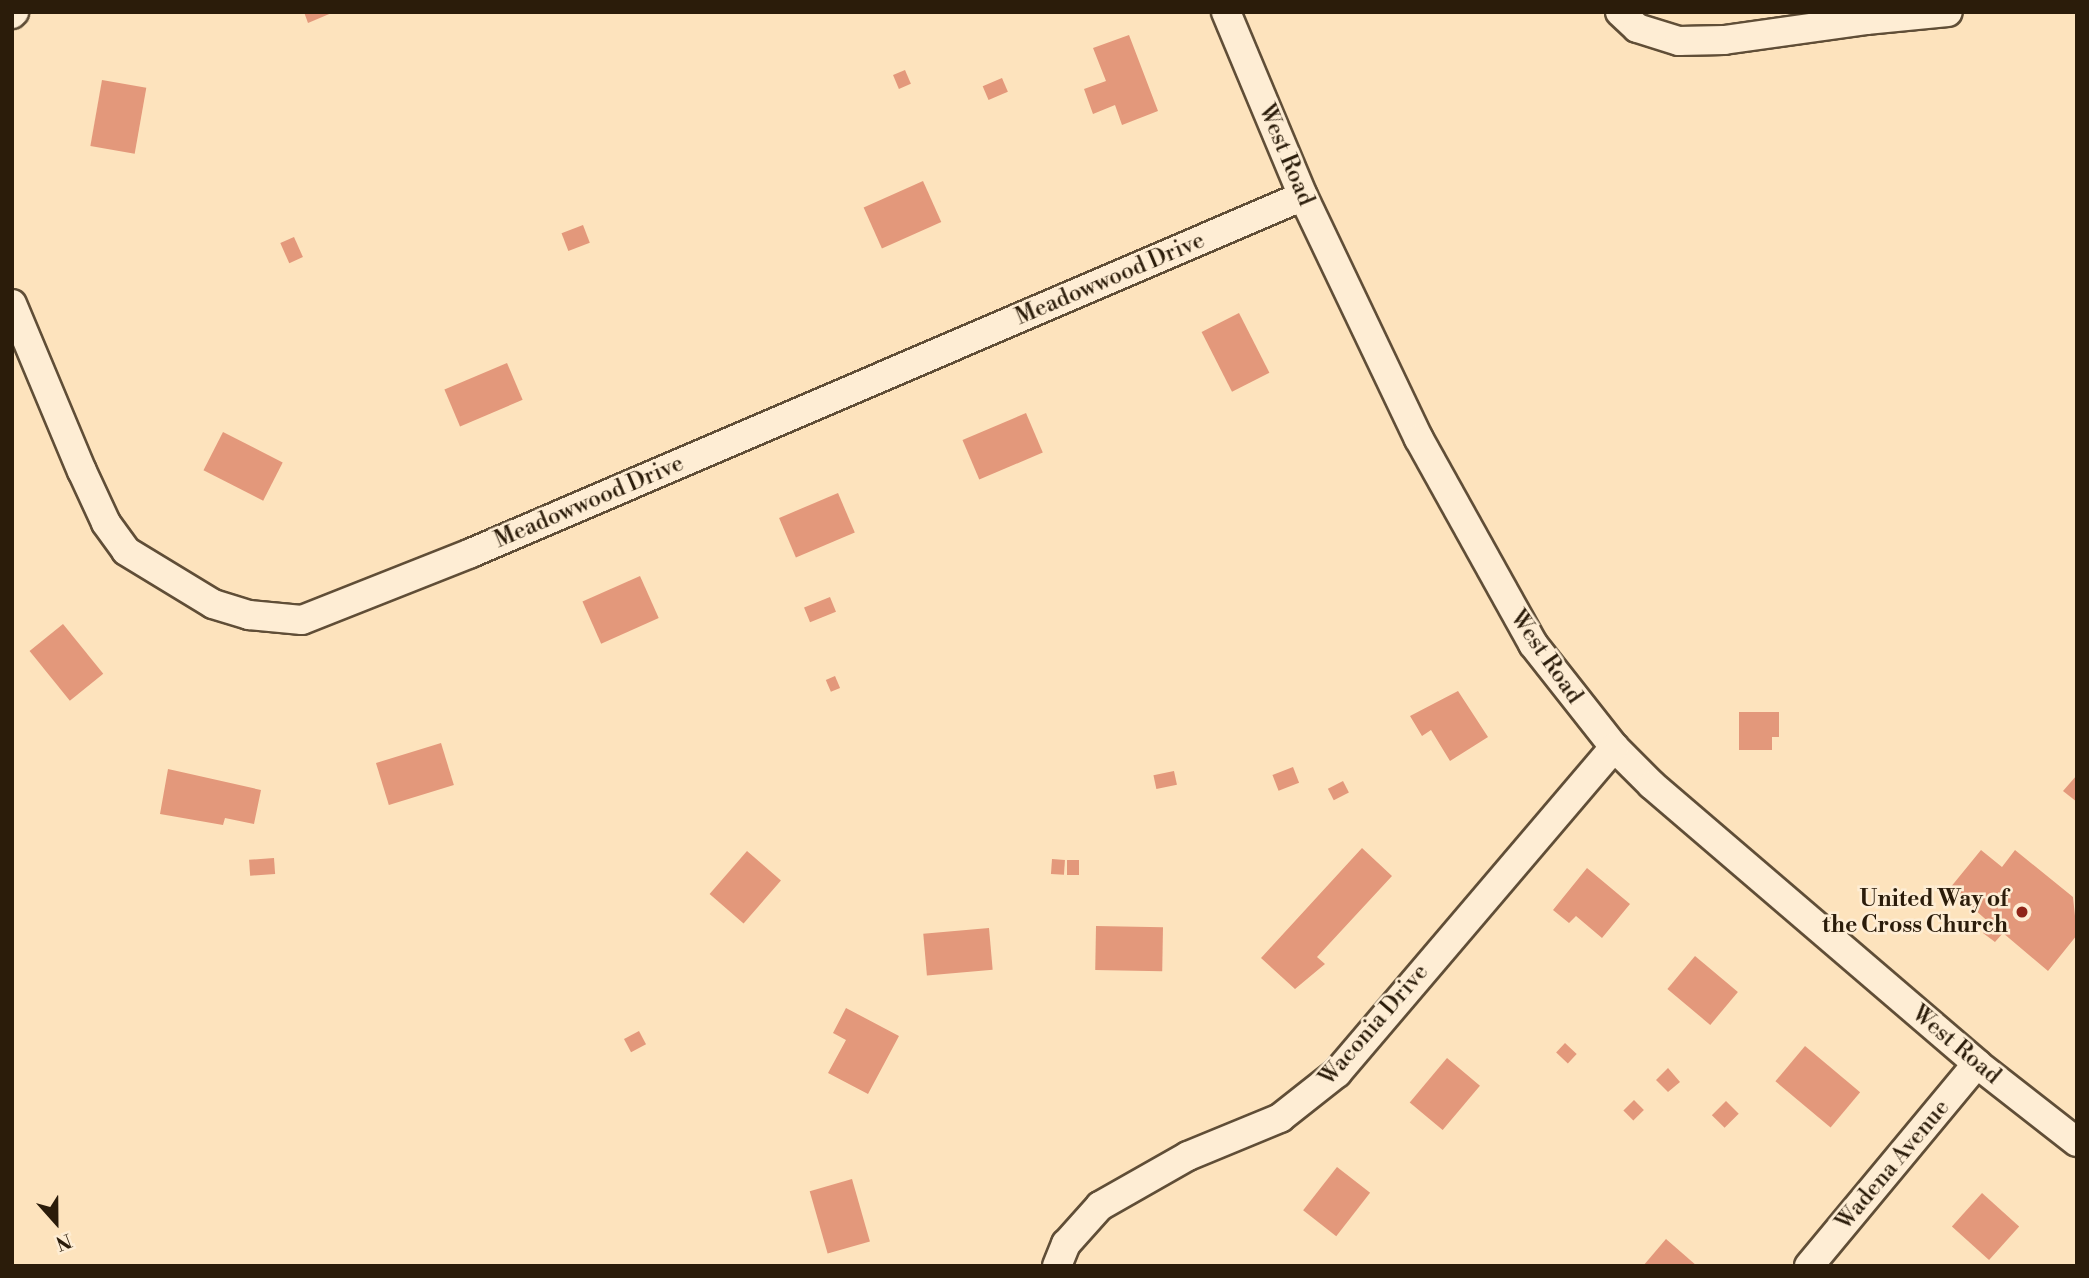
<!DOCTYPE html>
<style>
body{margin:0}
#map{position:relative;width:2089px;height:1278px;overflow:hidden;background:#fde3bd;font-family:"Libre Bodoni",serif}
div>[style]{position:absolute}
.building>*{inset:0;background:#e3987b;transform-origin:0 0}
.roads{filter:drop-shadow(2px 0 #604e37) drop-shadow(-2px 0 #604e37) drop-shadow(0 2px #604e37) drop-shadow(0 -2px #604e37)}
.street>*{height:28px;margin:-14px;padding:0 14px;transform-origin:14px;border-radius:14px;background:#feedd4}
.dots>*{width:19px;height:19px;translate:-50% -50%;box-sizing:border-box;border:4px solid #feedd4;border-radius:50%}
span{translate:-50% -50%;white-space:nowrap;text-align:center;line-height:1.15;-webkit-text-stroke:5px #feedd4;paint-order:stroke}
.street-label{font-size:23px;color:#2b1c0a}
.poi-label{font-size:23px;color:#2b1c0a;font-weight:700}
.right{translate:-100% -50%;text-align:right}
.frame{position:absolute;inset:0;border:14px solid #2b1c0a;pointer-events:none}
.north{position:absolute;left:21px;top:1187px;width:70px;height:70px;-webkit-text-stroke:5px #feedd4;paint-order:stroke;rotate:159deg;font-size:19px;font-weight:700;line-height:28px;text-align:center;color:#2b1c0a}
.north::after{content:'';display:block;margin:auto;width:24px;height:32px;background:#2b1c0a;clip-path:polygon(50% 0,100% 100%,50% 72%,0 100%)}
</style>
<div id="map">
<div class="building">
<i style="clip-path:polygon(304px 12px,334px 12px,308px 23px)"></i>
<i style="clip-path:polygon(1129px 35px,1158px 111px,1122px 125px,1115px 105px,1093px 114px,1084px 89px,1106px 81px,1093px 48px)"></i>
<i style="left:905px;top:70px;width:15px;height:13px;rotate:67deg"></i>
<i style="left:1002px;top:78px;width:15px;height:21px;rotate:67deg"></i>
<i style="left:102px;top:80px;width:45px;height:67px;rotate:10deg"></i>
<i style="left:923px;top:181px;width:45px;height:65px;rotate:66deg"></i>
<i style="left:583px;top:225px;width:19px;height:23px;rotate:69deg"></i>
<i style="left:294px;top:237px;width:22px;height:15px;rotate:66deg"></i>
<i style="left:1239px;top:313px;width:67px;height:42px;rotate:63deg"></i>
<i style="left:507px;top:363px;width:40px;height:68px;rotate:67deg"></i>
<i style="left:1026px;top:413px;width:43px;height:69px;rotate:67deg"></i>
<i style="left:223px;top:432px;width:67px;height:43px;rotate:27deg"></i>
<i style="left:838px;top:493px;width:43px;height:64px;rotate:67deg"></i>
<i style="left:640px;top:576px;width:46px;height:63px;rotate:66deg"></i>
<i style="left:830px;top:597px;width:16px;height:28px;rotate:68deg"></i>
<i style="left:63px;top:624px;width:64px;height:43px;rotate:51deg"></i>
<i style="left:835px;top:676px;width:13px;height:10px;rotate:67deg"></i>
<i style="clip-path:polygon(1458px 691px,1488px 737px,1450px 761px,1431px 730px,1422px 736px,1410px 716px)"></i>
<i style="clip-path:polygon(1739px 712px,1779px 712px,1779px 737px,1772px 737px,1772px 750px,1739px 750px)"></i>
<i style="left:441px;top:743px;width:44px;height:68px;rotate:73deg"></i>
<i style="left:1293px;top:767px;width:17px;height:22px;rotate:69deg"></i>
<i style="clip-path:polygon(168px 769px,261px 790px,254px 824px,225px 818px,223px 825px,160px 814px)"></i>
<i style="left:1174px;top:771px;width:14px;height:21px;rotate:78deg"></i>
<i style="clip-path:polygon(2077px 775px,2077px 802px,2063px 791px)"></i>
<i style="left:1343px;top:781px;width:13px;height:17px;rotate:63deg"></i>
<i style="clip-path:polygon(1362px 848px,1392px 876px,1317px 957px,1325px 964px,1295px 989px,1261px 958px)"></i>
<i style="clip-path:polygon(1981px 850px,2002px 867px,2015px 850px,2073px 897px,2077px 935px,2048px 971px,2003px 933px,1995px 942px,1983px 933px,1991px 924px,1950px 888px)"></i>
<i style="left:747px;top:851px;width:45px;height:57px;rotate:41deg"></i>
<i style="left:274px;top:858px;width:16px;height:25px;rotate:86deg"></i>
<i style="left:1052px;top:859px;width:13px;height:15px;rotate:4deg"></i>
<i style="left:1067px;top:860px;width:12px;height:15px"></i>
<i style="clip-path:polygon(1587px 868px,1630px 904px,1602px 938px,1576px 916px,1569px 923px,1553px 910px)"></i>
<i style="left:1096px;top:926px;width:67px;height:44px;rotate:1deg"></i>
<i style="left:989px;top:928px;width:42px;height:66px;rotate:85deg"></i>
<i style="left:1695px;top:956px;width:56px;height:43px;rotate:40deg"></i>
<i style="clip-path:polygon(846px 1008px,899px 1036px,868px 1094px,828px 1073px,846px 1040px,833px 1033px)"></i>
<i style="left:639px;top:1031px;width:15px;height:17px;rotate:62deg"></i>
<i style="left:1565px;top:1043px;width:16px;height:13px;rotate:43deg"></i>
<i style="left:1805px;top:1046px;width:72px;height:46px;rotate:40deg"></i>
<i style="left:1447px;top:1058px;width:43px;height:58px;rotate:40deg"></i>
<i style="clip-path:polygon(1668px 1068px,1680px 1082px,1668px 1092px,1656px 1080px)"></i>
<i style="left:1634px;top:1100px;width:14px;height:15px;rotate:45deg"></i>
<i style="left:1726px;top:1101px;width:18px;height:20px;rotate:45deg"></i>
<i style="left:1337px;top:1167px;width:42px;height:55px;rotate:38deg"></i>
<i style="left:852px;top:1179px;width:65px;height:44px;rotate:74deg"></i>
<i style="left:1982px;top:1193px;width:50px;height:45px;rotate:42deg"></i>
<i style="clip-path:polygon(1666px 1239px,1697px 1266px,1643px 1266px)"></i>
</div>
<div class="roads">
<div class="street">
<i style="left:1226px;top:12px;width:199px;rotate:67.3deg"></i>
<i style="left:1303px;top:196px;width:269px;rotate:64.5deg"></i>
<i style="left:1419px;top:439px;width:235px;rotate:60.9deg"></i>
<i style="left:1533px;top:644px;width:131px;rotate:51.8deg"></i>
<i style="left:1614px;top:747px;width:54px;rotate:45deg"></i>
<i style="left:1652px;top:785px;width:428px;rotate:40.6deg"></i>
<i style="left:1977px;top:1064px;width:127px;rotate:38deg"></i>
<i style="left:1620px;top:12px;width:23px;rotate:43deg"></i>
<i style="left:1637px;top:28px;width:44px;rotate:17.2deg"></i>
<i style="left:1679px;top:41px;width:45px;rotate:-1.3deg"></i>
<i style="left:1724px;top:40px;width:143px;rotate:-8deg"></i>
<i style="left:1866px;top:20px;width:9px;rotate:-111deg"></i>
<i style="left:12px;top:14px;width:3px;rotate:-45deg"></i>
<i style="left:1866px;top:20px;width:82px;rotate:-5.6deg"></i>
<i style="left:12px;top:304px;width:181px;rotate:67.3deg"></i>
<i style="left:82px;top:471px;width:57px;rotate:65.2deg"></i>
<i style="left:106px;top:523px;width:34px;rotate:54deg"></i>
<i style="left:126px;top:551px;width:102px;rotate:31.3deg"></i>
<i style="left:213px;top:604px;width:38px;rotate:17deg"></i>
<i style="left:249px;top:615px;width:53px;rotate:5.4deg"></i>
<i style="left:302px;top:620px;width:182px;rotate:-21.6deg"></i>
<i style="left:471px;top:553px;width:905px;rotate:-23.22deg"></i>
<i style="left:1057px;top:1266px;width:24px;rotate:-68deg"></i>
<i style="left:1066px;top:1244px;width:51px;rotate:-48.2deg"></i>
<i style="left:1100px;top:1206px;width:101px;rotate:-29.6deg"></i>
<i style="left:1188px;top:1156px;width:100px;rotate:-22.4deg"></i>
<i style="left:1280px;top:1118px;width:73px;rotate:-38.3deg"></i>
<i style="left:1337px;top:1073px;width:428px;rotate:-49.6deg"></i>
<i style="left:1809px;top:1266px;width:263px;rotate:-50.3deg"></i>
</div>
</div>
<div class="dots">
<i style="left:2022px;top:912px;background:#8f2418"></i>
</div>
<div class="street-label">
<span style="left:1286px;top:155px;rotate:67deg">West Road</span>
<span style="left:1110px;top:279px;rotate:-23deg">Meadowwood Drive</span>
<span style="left:589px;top:502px;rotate:-23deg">Meadowwood Drive</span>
<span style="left:1546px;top:657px;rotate:55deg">West Road</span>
<span style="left:1374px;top:1025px;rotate:-49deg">Waconia Drive</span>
<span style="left:1956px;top:1045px;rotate:40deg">West Road</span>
<span style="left:1893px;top:1165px;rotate:-50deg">Wadena Avenue</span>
</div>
<div class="poi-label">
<span class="right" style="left:2008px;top:912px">United Way of<br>the Cross Church</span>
</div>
<div class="frame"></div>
<div class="north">N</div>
</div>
